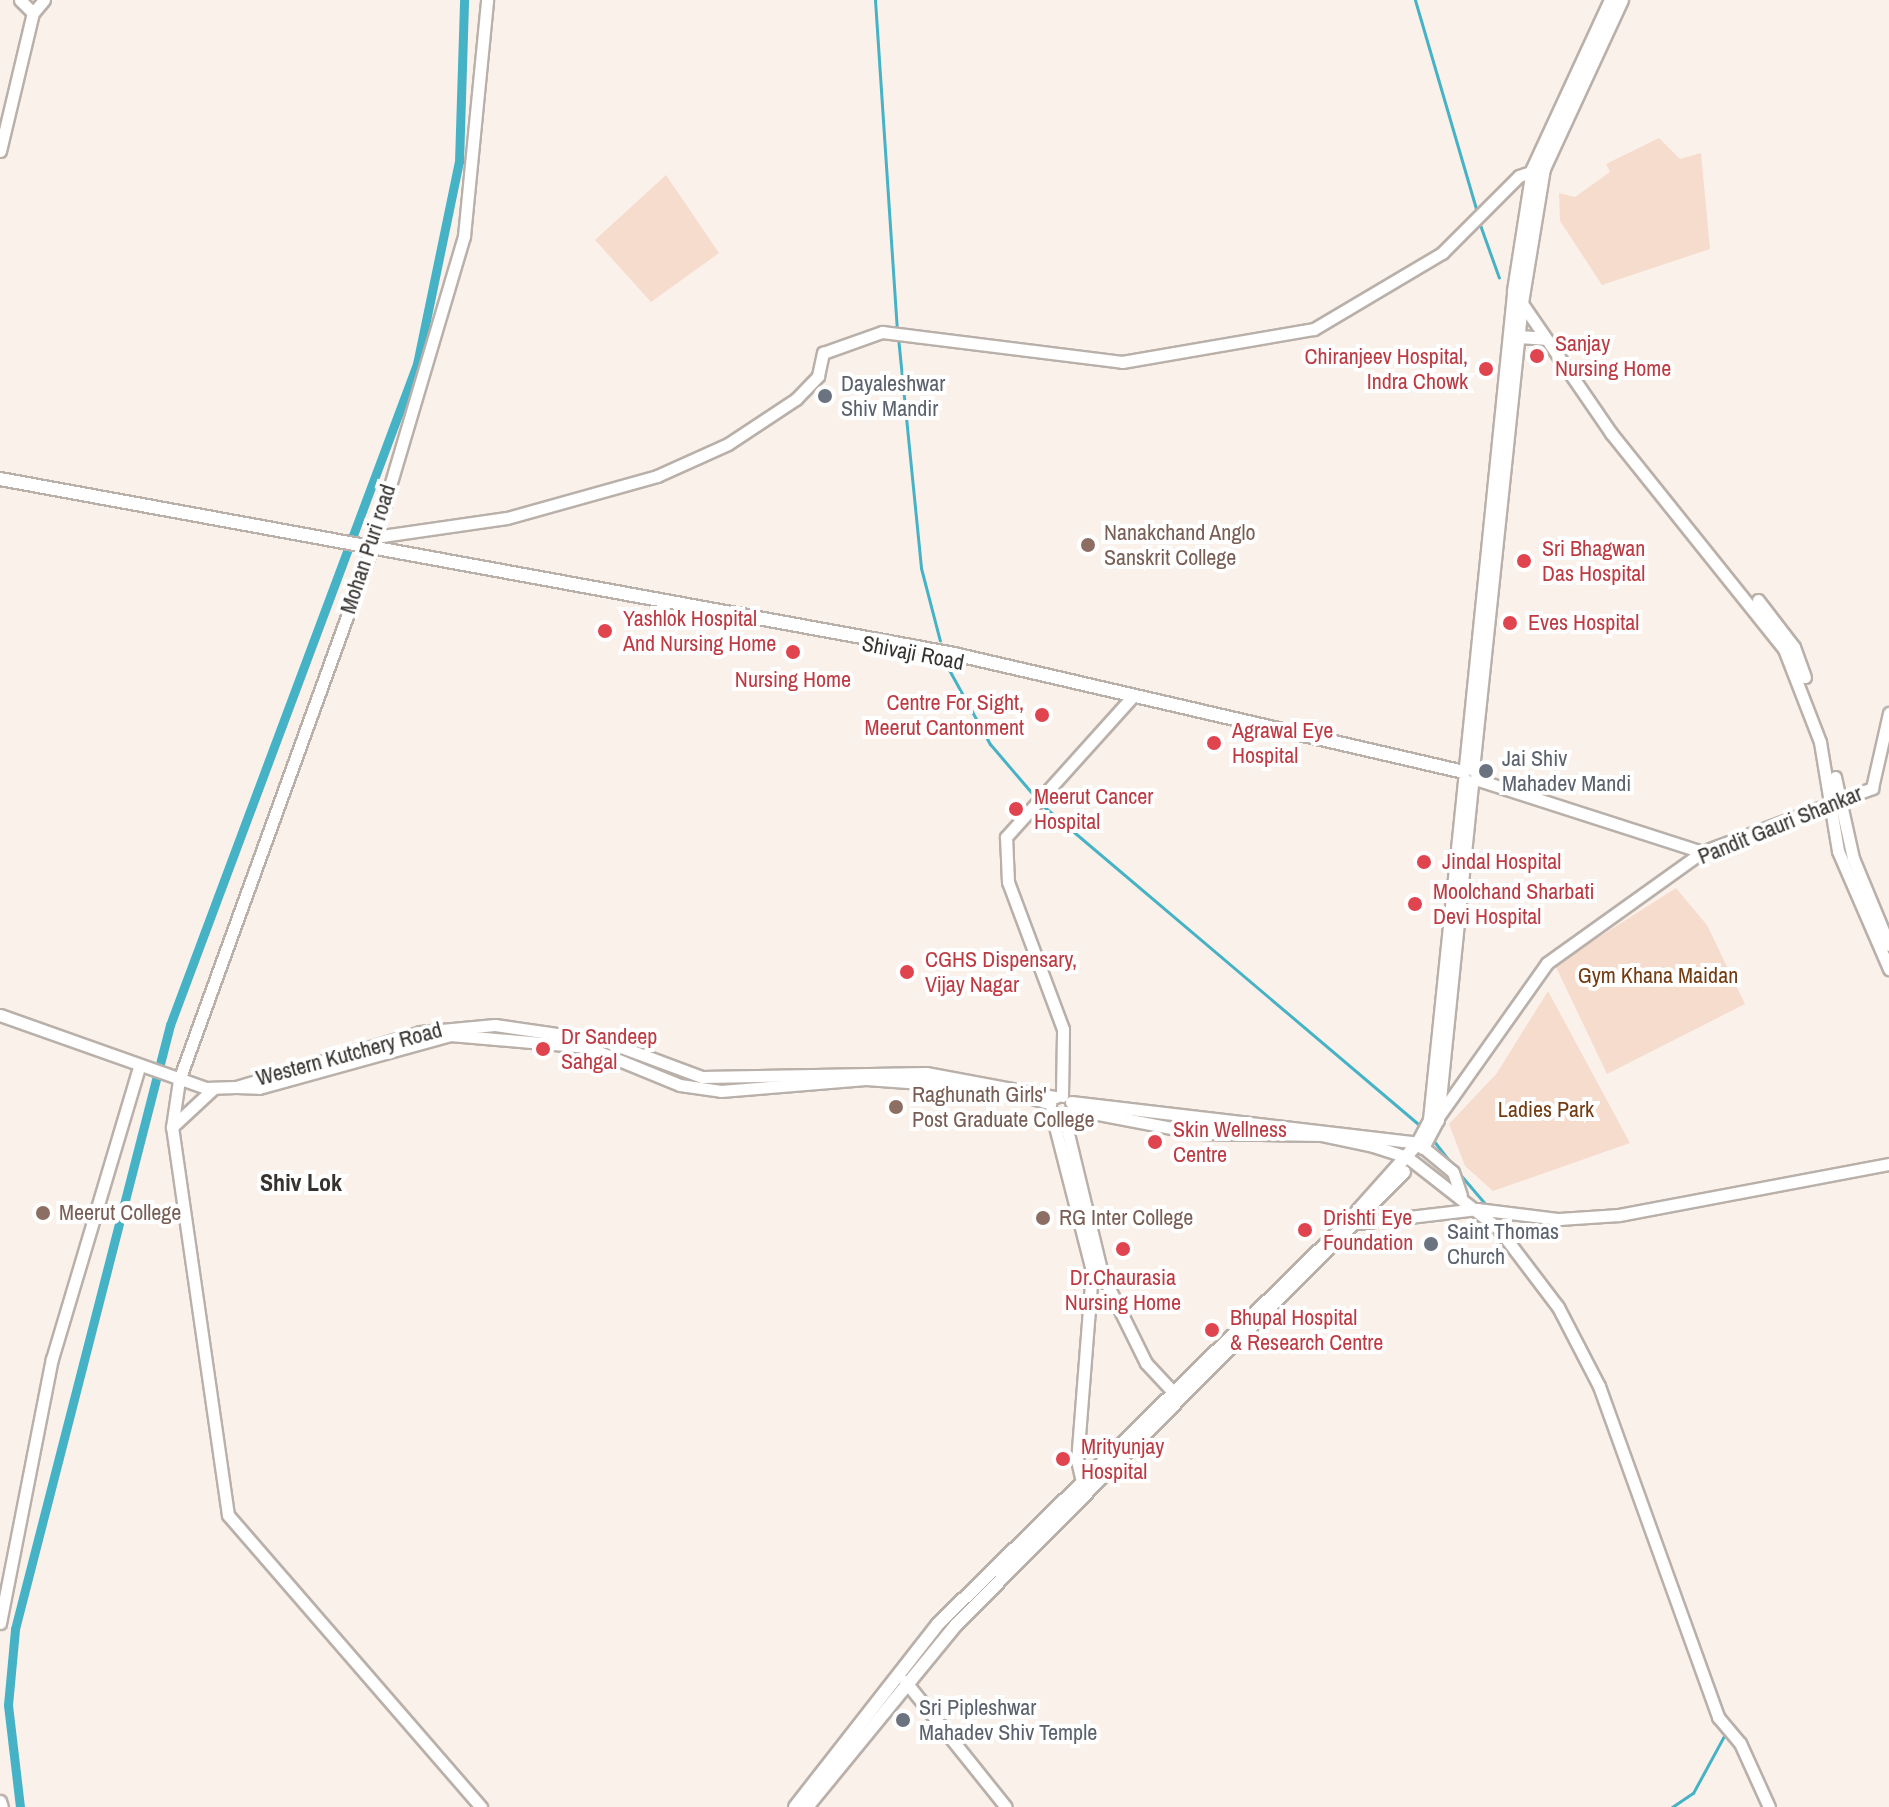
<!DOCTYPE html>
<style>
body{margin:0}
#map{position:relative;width:1889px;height:1807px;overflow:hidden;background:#fbf1eb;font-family:"Archivo Narrow",sans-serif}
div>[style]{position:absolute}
.green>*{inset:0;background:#f6dccc}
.stream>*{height:3px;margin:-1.5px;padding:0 1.5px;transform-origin:1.5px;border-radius:1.5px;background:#46b2c6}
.canal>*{height:9px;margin:-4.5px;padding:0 4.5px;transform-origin:4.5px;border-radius:4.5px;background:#46b2c6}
.roads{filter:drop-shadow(2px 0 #b9b0aa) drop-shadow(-2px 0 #b9b0aa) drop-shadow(0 2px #b9b0aa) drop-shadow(0 -2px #b9b0aa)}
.secondary>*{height:11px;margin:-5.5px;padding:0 5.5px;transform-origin:5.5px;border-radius:5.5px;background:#fff}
.primary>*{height:12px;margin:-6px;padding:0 6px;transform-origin:6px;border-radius:6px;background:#fff}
.dots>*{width:22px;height:22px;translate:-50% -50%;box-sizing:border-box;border:4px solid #fff;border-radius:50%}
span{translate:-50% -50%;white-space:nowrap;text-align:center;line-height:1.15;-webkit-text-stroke:8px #fff;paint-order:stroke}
.health-label{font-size:22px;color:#be3a42}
.left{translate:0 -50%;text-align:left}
.right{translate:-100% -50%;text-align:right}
.worship-label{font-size:22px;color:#5b616d}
.education-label{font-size:22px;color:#785e54}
.street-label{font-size:22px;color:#35322f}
.park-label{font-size:22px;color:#723b10}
.neighbourhood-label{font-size:24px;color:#35322f;font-weight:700}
</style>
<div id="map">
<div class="green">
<i style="clip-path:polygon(1659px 138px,1680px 159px,1701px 153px,1710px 249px,1602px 285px,1560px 221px,1559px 193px,1575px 197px,1610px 172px,1606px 164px)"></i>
<i style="clip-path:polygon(666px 175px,719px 253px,651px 302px,595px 240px)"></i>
<i style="clip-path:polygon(1676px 888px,1707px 925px,1745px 1004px,1607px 1074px,1555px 965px)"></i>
<i style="clip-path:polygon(1548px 991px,1630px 1143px,1493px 1191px,1465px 1166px,1449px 1124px,1497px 1073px)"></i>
</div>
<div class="stream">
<i style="left:875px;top:0;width:330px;rotate:86.2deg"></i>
<i style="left:1415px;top:0;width:224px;rotate:73.7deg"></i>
<i style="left:1479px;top:222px;width:59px;rotate:70.3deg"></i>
<i style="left:898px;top:337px;width:232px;rotate:84.3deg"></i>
<i style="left:921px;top:568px;width:75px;rotate:75.4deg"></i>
<i style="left:948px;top:668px;width:87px;rotate:61.1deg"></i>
<i style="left:990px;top:744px;width:72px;rotate:49.5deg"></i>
<i style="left:1042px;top:805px;width:499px;rotate:40.3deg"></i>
<i style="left:1433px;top:1140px;width:33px;rotate:52deg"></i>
<i style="left:1458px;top:1172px;width:45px;rotate:49.5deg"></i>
<i style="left:1494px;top:1214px;width:115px;rotate:52.4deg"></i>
<i style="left:1564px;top:1305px;width:98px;rotate:64deg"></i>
<i style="left:1623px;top:1437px;width:304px;rotate:70deg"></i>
<i style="left:1672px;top:1807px;width:25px;rotate:-34deg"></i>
<i style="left:1693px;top:1793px;width:67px;rotate:-61.5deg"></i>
</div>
<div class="canal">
<i style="left:20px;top:1807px;width:103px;rotate:-96.7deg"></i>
<i style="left:8px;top:1705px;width:76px;rotate:-84.7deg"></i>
<i style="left:15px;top:1629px;width:624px;rotate:-75.61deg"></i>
<i style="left:170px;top:1025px;width:706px;rotate:-69.51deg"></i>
<i style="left:417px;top:364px;width:206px;rotate:-78.3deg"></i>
<i style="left:459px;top:162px;width:162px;rotate:-88.2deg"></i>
</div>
<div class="roads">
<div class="secondary">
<i style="left:20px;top:0;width:18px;rotate:45deg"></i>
<i style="left:33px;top:13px;width:17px;rotate:-50deg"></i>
<i style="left:0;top:151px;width:142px;rotate:-76.6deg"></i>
<i style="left:1521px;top:302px;width:159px;rotate:55.5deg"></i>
<i style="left:1611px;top:433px;width:277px;rotate:51.3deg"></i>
<i style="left:1784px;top:649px;width:100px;rotate:68.8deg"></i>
<i style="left:1820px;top:742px;width:110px;rotate:80.6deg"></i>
<i style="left:1838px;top:851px;width:129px;rotate:66.6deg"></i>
<i style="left:375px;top:537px;width:133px;rotate:-8.2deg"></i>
<i style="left:507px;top:518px;width:156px;rotate:-15.6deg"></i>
<i style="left:657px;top:476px;width:78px;rotate:-24.3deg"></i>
<i style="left:728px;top:444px;width:82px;rotate:-33.5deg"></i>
<i style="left:796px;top:399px;width:32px;rotate:-46deg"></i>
<i style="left:818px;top:376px;width:24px;rotate:-78deg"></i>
<i style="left:823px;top:353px;width:63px;rotate:-19.6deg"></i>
<i style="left:882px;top:332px;width:242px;rotate:7.1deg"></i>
<i style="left:1122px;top:362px;width:195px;rotate:-9.8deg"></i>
<i style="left:1314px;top:329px;width:149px;rotate:-30.7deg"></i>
<i style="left:1442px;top:253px;width:109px;rotate:-45deg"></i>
<i style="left:1519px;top:176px;width:21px;rotate:-19deg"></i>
<i style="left:1758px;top:600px;width:59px;rotate:52.5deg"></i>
<i style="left:1794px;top:647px;width:32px;rotate:70deg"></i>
<i style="left:1835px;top:777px;width:83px;rotate:77.5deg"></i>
<i style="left:1853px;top:858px;width:94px;rotate:67.5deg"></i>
<i style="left:1475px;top:779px;width:238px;rotate:17.8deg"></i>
<i style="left:0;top:1015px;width:219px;rotate:19.5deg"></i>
<i style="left:206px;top:1088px;width:30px;rotate:-2deg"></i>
<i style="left:236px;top:1087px;width:192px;rotate:-16.6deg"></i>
<i style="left:420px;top:1032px;width:75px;rotate:-5.3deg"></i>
<i style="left:495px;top:1025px;width:111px;rotate:8.3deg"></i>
<i style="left:605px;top:1041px;width:103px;rotate:20.4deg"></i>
<i style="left:702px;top:1077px;width:224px;rotate:-1deg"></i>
<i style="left:926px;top:1073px;width:132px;rotate:10.5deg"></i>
<i style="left:236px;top:1087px;width:23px;rotate:2deg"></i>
<i style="left:259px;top:1088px;width:198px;rotate:-15.5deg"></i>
<i style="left:450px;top:1035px;width:138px;rotate:5deg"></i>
<i style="left:587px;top:1047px;width:100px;rotate:22.2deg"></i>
<i style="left:680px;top:1085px;width:41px;rotate:8.3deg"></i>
<i style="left:721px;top:1091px;width:145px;rotate:-4.7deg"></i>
<i style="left:866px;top:1079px;width:111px;rotate:4.1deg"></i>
<i style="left:1017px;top:1093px;width:35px;rotate:18deg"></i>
<i style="left:1062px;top:1096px;width:67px;rotate:-89.1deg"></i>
<i style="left:1063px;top:1029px;width:157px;rotate:-110.5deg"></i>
<i style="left:1008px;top:882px;width:45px;rotate:-92.5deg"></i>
<i style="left:1006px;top:837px;width:190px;rotate:-48deg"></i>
<i style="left:1071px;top:1102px;width:349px;rotate:6.7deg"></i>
<i style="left:1418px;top:1143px;width:45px;rotate:39.6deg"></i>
<i style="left:1453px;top:1172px;width:24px;rotate:71deg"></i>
<i style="left:1072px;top:1109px;width:128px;rotate:10.8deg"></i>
<i style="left:1198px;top:1133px;width:124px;rotate:0.9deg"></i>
<i style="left:1322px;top:1135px;width:52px;rotate:12.2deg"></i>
<i style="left:1373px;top:1146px;width:36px;rotate:18deg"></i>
<i style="left:1407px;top:1157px;width:115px;rotate:38deg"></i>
<i style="left:1498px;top:1228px;width:99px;rotate:52.8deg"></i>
<i style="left:1558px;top:1307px;width:89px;rotate:62.6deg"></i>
<i style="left:1599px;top:1386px;width:352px;rotate:70.2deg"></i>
<i style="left:1718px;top:1717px;width:34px;rotate:50deg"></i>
<i style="left:1740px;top:1743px;width:70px;rotate:65.6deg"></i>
<i style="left:1051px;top:1111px;width:165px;rotate:75.6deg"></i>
<i style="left:1092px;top:1271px;width:190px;rotate:94.5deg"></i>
<i style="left:1077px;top:1460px;width:31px;rotate:77deg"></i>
<i style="left:1064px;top:1117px;width:162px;rotate:76.4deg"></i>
<i style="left:1102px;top:1274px;width:99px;rotate:63.7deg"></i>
<i style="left:1146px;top:1363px;width:37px;rotate:47deg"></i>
<i style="left:1436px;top:1120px;width:192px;rotate:-54.7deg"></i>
<i style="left:1547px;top:963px;width:191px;rotate:-35.6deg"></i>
<i style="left:1702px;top:852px;width:182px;rotate:-20.6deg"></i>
<i style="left:1872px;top:788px;width:77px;rotate:-77.2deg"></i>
<i style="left:172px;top:1127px;width:57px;rotate:-42.9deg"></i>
<i style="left:1358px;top:1223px;width:120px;rotate:-6.7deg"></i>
<i style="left:1477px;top:1209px;width:83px;rotate:7deg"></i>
<i style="left:1559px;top:1219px;width:60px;rotate:-3.8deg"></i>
<i style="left:1619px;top:1215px;width:275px;rotate:-10.7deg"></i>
<i style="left:0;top:1623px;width:269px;rotate:-78.9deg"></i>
<i style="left:52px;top:1359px;width:304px;rotate:-73.4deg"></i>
<i style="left:905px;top:1681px;width:161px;rotate:51.3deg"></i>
<i style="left:0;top:1801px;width:6px;rotate:72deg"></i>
<i style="left:481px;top:1807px;width:386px;rotate:-130.9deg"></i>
<i style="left:228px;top:1515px;width:392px;rotate:-98.2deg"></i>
<i style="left:172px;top:1127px;width:48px;rotate:-81.5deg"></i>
<i style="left:179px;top:1080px;width:564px;rotate:-70.09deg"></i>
<i style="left:371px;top:550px;width:327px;rotate:-73.5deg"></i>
<i style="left:464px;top:236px;width:237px;rotate:-84.4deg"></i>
</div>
<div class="primary">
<i style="left:1519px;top:337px;width:26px;rotate:4deg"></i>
<i style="left:0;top:479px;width:970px;rotate:10.39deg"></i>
<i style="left:954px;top:654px;width:523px;rotate:13.03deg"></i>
<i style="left:1466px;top:767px;width:478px;rotate:-84.2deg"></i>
<i style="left:1514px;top:291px;width:123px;rotate:-81.1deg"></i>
<i style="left:1533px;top:169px;width:186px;rotate:-65.2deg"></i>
<i style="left:1473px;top:770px;width:470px;rotate:-84deg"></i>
<i style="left:1522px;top:303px;width:136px;rotate:-80.7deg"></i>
<i style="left:1544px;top:169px;width:186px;rotate:-65.2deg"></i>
<i style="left:1423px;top:1148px;width:32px;rotate:-62deg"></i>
<i style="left:1438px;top:1120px;width:338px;rotate:-84.2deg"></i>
<i style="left:795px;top:1807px;width:232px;rotate:-52deg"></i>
<i style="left:938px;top:1624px;width:570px;rotate:-44.43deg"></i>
<i style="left:1345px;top:1225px;width:110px;rotate:-48.3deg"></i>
<i style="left:1418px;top:1143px;width:26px;rotate:-62deg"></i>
<i style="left:1430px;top:1120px;width:342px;rotate:-84.1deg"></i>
<i style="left:807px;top:1807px;width:235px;rotate:-50.7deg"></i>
<i style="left:956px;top:1625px;width:637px;rotate:-45.32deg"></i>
</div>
</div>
<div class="dots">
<i style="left:1537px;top:356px;background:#e0444e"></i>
<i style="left:1486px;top:369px;background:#e0444e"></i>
<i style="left:825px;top:396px;background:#6b7280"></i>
<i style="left:1088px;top:545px;background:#8d6e63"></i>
<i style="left:1524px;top:561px;background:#e0444e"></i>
<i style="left:1510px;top:623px;background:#e0444e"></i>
<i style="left:605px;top:631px;background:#e0444e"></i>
<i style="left:793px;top:652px;background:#e0444e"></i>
<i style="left:1042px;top:715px;background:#e0444e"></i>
<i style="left:1214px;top:743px;background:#e0444e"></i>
<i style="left:1486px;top:771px;background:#6b7280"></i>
<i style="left:1016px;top:809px;background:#e0444e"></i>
<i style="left:1424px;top:862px;background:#e0444e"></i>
<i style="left:1415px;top:904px;background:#e0444e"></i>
<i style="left:907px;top:972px;background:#e0444e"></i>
<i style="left:543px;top:1049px;background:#e0444e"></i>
<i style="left:896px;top:1107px;background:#8d6e63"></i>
<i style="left:1155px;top:1142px;background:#e0444e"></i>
<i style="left:43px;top:1213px;background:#8d6e63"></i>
<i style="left:1043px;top:1218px;background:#8d6e63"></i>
<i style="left:1305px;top:1230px;background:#e0444e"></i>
<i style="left:1431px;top:1244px;background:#6b7280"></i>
<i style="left:1123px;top:1249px;background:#e0444e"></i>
<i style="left:1212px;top:1330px;background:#e0444e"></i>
<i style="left:1063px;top:1459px;background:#e0444e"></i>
<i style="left:903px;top:1720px;background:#6b7280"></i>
</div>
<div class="health-label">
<span class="left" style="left:1555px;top:356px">Sanjay<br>Nursing Home</span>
<span class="right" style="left:1468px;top:369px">Chiranjeev Hospital,<br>Indra Chowk</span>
<span class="left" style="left:1542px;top:561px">Sri Bhagwan<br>Das Hospital</span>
<span class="left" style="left:623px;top:631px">Yashlok Hospital<br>And Nursing Home</span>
<span class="left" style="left:1528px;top:623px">Eves Hospital</span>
<span style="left:793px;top:680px">Nursing Home</span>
<span class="right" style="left:1024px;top:715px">Centre For Sight,<br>Meerut Cantonment</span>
<span class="left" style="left:1232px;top:743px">Agrawal Eye<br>Hospital</span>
<span class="left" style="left:1034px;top:809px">Meerut Cancer<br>Hospital</span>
<span class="left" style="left:1442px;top:862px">Jindal Hospital</span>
<span class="left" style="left:1433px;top:904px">Moolchand Sharbati<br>Devi Hospital</span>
<span class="left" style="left:925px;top:972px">CGHS Dispensary,<br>Vijay Nagar</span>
<span class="left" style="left:561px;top:1049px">Dr Sandeep<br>Sahgal</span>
<span class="left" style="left:1173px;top:1142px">Skin Wellness<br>Centre</span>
<span class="left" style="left:1323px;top:1230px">Drishti Eye<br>Foundation</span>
<span style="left:1123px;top:1290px">Dr.Chaurasia<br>Nursing Home</span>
<span class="left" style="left:1230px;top:1330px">Bhupal Hospital<br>&amp; Research Centre</span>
<span class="left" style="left:1081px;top:1459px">Mrityunjay<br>Hospital</span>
</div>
<div class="worship-label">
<span class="left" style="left:841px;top:396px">Dayaleshwar<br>Shiv Mandir</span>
<span class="left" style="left:1502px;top:771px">Jai Shiv<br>Mahadev Mandi</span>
<span class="left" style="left:1447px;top:1244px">Saint Thomas<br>Church</span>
<span class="left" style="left:919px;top:1720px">Sri Pipleshwar<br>Mahadev Shiv Temple</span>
</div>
<div class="education-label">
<span class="left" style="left:1104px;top:545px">Nanakchand Anglo<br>Sanskrit College</span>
<span class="left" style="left:912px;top:1107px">Raghunath Girls'<br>Post Graduate College</span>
<span class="left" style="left:59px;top:1213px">Meerut College</span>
<span class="left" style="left:1059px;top:1218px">RG Inter College</span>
</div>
<div class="street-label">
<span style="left:368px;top:549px;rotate:-72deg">Mohan Puri road</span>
<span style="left:913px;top:653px;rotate:11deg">Shivaji Road</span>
<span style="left:1780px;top:825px;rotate:-22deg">Pandit Gauri Shankar</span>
<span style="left:349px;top:1054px;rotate:-15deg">Western Kutchery Road</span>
</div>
<div class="park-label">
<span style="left:1658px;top:976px">Gym Khana Maidan</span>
<span style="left:1546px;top:1110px">Ladies Park</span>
</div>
<div class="neighbourhood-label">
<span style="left:301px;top:1183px">Shiv Lok</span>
</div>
</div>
